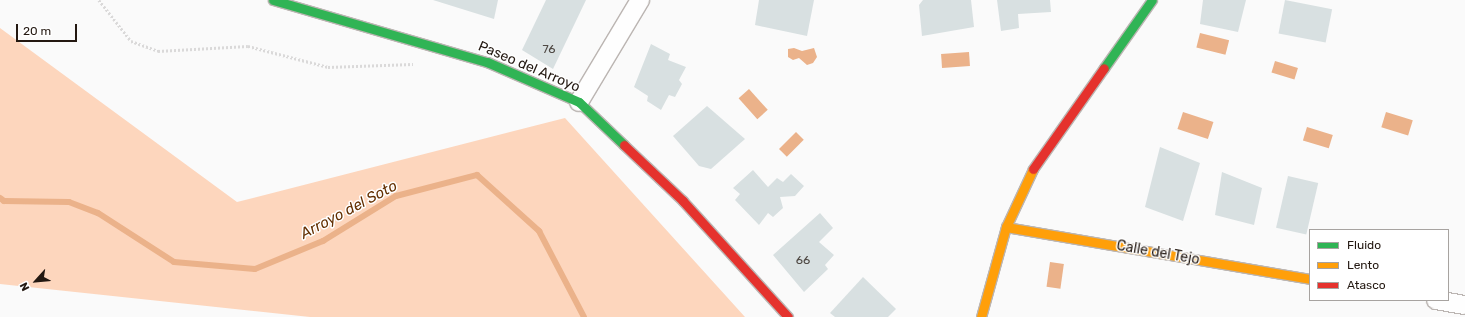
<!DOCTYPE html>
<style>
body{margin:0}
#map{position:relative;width:1465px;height:317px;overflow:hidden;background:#fafafa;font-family:Rubik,sans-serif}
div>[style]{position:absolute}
.green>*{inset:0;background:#fdd6bd}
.water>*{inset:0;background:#ebb28a;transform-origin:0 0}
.stream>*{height:6px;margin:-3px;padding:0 3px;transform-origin:3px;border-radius:3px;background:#ebb28a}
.building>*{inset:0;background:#d8e0e1;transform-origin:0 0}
.path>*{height:2.5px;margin-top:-1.25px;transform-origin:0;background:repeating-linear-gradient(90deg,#dad9d9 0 2px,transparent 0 4px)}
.roads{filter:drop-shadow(1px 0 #bbb5b2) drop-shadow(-1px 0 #bbb5b2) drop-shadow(0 1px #bbb5b2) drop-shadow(0 -1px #bbb5b2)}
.street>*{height:18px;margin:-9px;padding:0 9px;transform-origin:9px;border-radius:9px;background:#fefefe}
.fast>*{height:9px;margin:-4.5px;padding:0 4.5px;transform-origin:4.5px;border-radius:4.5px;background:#30b455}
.slow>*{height:9px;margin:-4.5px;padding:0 4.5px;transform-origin:4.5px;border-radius:4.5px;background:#ff9f0a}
.jam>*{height:9px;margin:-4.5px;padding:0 4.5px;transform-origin:4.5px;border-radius:4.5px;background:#e5322d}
span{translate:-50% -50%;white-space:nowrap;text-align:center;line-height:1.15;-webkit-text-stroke:3px #fff;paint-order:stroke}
.number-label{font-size:12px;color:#504a45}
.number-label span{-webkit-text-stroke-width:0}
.street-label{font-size:14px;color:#231811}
.water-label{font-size:15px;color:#632f01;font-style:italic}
.legend{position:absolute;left:1309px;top:229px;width:140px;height:72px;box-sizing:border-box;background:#fff;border:1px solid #a7a3a0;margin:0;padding:5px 7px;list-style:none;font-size:12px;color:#231811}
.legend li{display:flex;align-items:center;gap:8px;height:20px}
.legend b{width:20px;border:1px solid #a7a3a0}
.north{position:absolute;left:16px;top:261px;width:40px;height:40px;-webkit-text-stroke:3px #fff;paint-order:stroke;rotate:243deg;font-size:11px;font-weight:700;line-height:16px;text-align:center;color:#231811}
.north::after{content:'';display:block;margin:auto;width:14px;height:18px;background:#231811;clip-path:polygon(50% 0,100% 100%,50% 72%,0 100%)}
.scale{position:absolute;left:16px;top:24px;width:61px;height:18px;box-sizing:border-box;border:2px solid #231811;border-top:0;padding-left:5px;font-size:12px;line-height:14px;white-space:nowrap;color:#231811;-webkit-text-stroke:3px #fff;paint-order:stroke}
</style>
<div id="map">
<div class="green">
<i style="clip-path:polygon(0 28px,237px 202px,565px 118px,745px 317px,310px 317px,0 284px)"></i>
</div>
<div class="water">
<i style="left:1200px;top:33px;width:30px;height:15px;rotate:14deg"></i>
<i style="clip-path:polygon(794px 48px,802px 51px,814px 48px,817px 57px,813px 63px,807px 65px,799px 58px,793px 60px,788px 57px,788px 49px)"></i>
<i style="left:969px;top:52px;width:14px;height:28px;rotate:86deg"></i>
<i style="left:1275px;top:61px;width:24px;height:12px;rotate:17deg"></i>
<i style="left:749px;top:89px;width:28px;height:14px;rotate:48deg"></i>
<i style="left:1183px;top:112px;width:32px;height:18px;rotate:18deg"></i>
<i style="left:1386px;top:112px;width:28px;height:16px;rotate:17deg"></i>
<i style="left:1307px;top:127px;width:27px;height:14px;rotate:17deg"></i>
<i style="left:796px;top:132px;width:11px;height:24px;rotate:45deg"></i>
<i style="left:1050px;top:262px;width:14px;height:25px;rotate:8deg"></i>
</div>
<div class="stream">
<i style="left:0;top:198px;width:5px;rotate:37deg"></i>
<i style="left:4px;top:201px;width:65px;rotate:0.9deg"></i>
<i style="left:69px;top:202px;width:31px;rotate:21deg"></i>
<i style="left:98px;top:213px;width:90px;rotate:32.8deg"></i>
<i style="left:174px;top:262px;width:81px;rotate:4.9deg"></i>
<i style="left:255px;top:269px;width:74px;rotate:-22.4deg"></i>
<i style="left:323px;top:241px;width:86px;rotate:-31.7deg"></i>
<i style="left:396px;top:196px;width:84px;rotate:-14.5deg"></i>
<i style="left:477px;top:175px;width:84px;rotate:42.1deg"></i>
<i style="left:539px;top:231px;width:97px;rotate:62.4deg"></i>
</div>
<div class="building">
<i style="clip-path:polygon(433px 0,498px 0,494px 19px)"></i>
<i style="clip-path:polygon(546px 0,586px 0,553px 69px,522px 50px)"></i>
<i style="clip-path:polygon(759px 0,814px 0,807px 36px,755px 25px)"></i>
<i style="clip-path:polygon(923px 0,971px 0,974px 27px,922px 36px,919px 5px)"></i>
<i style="clip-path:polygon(997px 0,1050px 0,1051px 12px,1018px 14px,1019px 28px,1001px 31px)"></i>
<i style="clip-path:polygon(1203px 0,1246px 0,1238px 32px,1200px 24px)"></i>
<i style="left:1285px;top:0;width:48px;height:34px;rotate:11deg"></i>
<i style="clip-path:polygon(651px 44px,670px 54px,668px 60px,686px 67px,679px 80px,682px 84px,675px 97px,669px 95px,661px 110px,647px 101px,648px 96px,634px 87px)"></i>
<i style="clip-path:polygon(707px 106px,745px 139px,711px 169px,699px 166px,673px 136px)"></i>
<i style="clip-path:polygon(1160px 147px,1200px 163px,1183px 221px,1145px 207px)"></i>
<i style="clip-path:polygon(753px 170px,768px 187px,777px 178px,783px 182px,791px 174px,804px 186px,795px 196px,780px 197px,783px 208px,773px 217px,768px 213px,759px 225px,735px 200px,740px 194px,733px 188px)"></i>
<i style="clip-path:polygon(1222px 172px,1262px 188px,1254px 225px,1215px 215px)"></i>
<i style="left:1288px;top:176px;width:31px;height:53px;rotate:13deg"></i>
<i style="clip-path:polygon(820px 213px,833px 228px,819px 242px,834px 255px,825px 265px,828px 269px,804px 292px,773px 255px)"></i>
<i style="clip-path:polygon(863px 277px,896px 309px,888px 317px,835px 317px,830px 313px)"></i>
</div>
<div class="path">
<i style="left:99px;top:0;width:52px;rotate:52deg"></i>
<i style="left:131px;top:41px;width:29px;rotate:20deg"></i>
<i style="left:158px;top:51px;width:90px;rotate:-3.2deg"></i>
<i style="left:248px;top:46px;width:83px;rotate:14.7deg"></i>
<i style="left:328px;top:67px;width:85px;rotate:-2deg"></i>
</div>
<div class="roads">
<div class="street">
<i style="left:579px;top:102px;width:119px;rotate:-59.1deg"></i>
<i style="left:1436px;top:300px;width:29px;rotate:10deg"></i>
</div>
<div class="fast">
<i style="left:273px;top:0;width:223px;rotate:16.2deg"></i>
<i style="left:487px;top:62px;width:100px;rotate:23.5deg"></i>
<i style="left:579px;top:102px;width:62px;rotate:43.7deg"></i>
<i style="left:1104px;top:68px;width:83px;rotate:-54.8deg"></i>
</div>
<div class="slow">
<i style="left:1006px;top:227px;width:308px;rotate:9.7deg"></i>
<i style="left:981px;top:317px;width:93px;rotate:-74.5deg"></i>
<i style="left:1006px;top:227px;width:64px;rotate:-65deg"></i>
</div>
<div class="jam">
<i style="left:624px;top:145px;width:81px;rotate:43.5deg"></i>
<i style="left:683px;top:201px;width:156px;rotate:47.8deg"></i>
<i style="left:1033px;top:169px;width:123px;rotate:-54.9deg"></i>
</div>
</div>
<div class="number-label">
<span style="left:549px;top:50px">76</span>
<span style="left:803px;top:261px">66</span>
</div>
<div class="street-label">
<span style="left:529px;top:67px;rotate:23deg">Paseo del Arroyo</span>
<span style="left:1158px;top:253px;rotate:10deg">Calle del Tejo</span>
</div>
<div class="water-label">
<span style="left:349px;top:210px;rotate:-28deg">Arroyo del Soto</span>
</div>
<ul class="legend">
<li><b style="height:5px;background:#30b455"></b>Fluido</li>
<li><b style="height:5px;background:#ff9f0a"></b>Lento</li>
<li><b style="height:5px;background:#e5322d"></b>Atasco</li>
</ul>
<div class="north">N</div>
<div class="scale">20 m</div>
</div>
